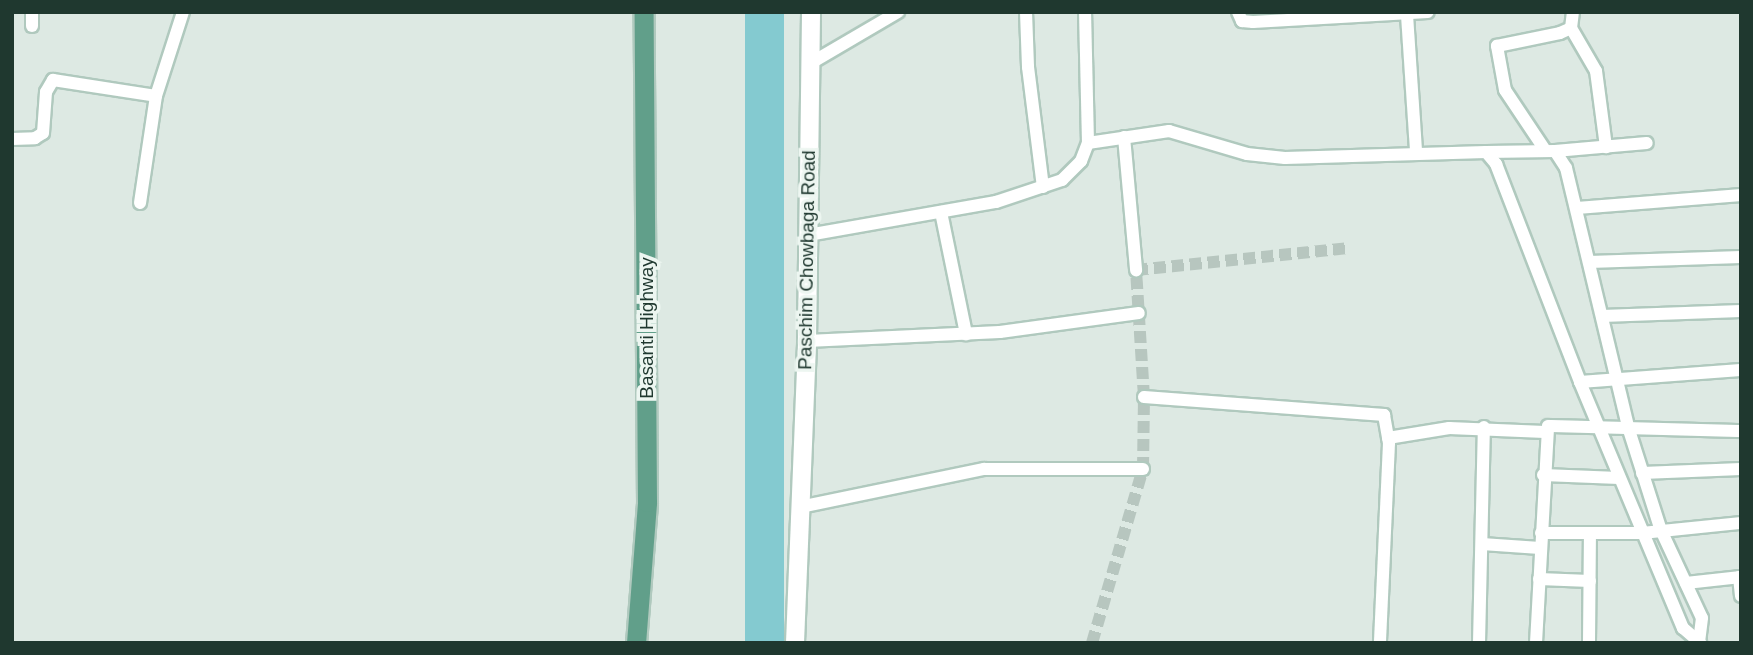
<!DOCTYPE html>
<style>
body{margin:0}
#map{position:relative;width:1753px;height:655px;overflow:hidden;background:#dde9e3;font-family:Helvetica,sans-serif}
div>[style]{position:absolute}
.water>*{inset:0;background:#84cad0;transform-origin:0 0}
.street-tunnel>*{height:12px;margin-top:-6px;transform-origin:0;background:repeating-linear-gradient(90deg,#b7c6bf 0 12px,transparent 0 18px)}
.roads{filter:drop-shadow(2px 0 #b0c9be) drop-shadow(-2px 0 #b0c9be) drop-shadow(0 2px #b0c9be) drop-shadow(0 -2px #b0c9be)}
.street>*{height:12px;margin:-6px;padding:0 6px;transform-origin:6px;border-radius:6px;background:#fff}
.secondary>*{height:18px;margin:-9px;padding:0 9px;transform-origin:9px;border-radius:9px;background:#fff}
.primary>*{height:19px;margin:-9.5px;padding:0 9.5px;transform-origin:9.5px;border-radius:9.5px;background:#619f8a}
span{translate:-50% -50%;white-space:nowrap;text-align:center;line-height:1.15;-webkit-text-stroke:7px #edf6f1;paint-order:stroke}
.street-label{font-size:19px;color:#1f382f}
.frame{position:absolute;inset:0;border:14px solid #1f382f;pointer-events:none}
</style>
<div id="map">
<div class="water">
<i style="left:745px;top:12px;width:39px;height:631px"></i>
</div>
<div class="street-tunnel">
<i style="left:1092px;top:643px;width:181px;rotate:-73.7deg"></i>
<i style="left:1143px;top:469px;width:72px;rotate:-89.2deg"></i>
<i style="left:1144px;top:397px;width:127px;rotate:-93.6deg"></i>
<i style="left:1136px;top:270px;width:215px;rotate:-5.9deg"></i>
</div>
<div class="roads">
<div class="street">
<i style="left:32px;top:12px;width:14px;rotate:90deg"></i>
<i style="left:1026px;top:12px;width:55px;rotate:87.9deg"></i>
<i style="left:1028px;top:67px;width:121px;rotate:82.9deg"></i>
<i style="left:1238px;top:12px;width:10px;rotate:66deg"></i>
<i style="left:1242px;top:21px;width:11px;rotate:5deg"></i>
<i style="left:1253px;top:22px;width:175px;rotate:-3.3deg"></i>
<i style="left:1407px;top:15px;width:137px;rotate:86.2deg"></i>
<i style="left:1571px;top:28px;width:50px;rotate:59.8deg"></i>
<i style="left:1596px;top:71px;width:77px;rotate:82.5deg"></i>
<i style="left:811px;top:63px;width:101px;rotate:-30.4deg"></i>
<i style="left:1124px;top:137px;width:134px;rotate:84.8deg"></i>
<i style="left:12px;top:139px;width:23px;rotate:-2deg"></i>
<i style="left:35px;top:138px;width:9px;rotate:-32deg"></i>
<i style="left:43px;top:133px;width:41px;rotate:-85.8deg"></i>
<i style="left:46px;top:92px;width:14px;rotate:-60deg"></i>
<i style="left:53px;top:80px;width:104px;rotate:8.8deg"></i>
<i style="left:1088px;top:143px;width:82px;rotate:-8.4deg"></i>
<i style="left:1169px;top:131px;width:81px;rotate:16.4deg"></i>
<i style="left:1247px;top:154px;width:38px;rotate:6deg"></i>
<i style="left:1285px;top:158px;width:201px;rotate:-1.7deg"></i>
<i style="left:1486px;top:152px;width:16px;rotate:50deg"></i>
<i style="left:1496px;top:164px;width:234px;rotate:68.9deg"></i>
<i style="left:1580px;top:382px;width:267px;rotate:67.3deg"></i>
<i style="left:1683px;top:628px;width:23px;rotate:41deg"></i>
<i style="left:1545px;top:150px;width:72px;rotate:-123.7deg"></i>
<i style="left:1505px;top:90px;width:45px;rotate:-100.3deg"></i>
<i style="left:1497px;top:46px;width:64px;rotate:-11.7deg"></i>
<i style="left:1560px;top:33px;width:12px;rotate:-24deg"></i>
<i style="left:1571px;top:28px;width:16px;rotate:-83deg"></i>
<i style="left:1555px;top:151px;width:92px;rotate:-5deg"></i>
<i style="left:1486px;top:152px;width:69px;rotate:-0.8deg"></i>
<i style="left:1555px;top:151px;width:20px;rotate:57deg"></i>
<i style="left:1566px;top:168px;width:269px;rotate:76.5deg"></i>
<i style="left:1629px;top:430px;width:103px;rotate:72.4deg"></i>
<i style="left:1660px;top:528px;width:99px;rotate:65deg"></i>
<i style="left:1702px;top:618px;width:24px;rotate:97deg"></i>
<i style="left:140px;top:203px;width:108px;rotate:-81.5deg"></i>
<i style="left:156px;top:96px;width:88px;rotate:-72.2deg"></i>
<i style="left:1577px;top:208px;width:165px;rotate:-4.5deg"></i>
<i style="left:941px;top:212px;width:125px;rotate:78.4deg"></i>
<i style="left:808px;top:235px;width:191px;rotate:-10deg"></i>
<i style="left:996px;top:202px;width:70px;rotate:-18.4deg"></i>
<i style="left:1062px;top:180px;width:27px;rotate:-45deg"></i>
<i style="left:1081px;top:161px;width:19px;rotate:-69deg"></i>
<i style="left:1088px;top:143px;width:131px;rotate:-91.3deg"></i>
<i style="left:1589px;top:262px;width:152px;rotate:-1.9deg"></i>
<i style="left:1602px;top:316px;width:139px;rotate:-2.1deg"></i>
<i style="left:807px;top:341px;width:193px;rotate:-2.7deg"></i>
<i style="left:1000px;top:332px;width:140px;rotate:-7.8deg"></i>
<i style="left:1580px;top:382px;width:161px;rotate:-4.3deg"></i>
<i style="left:1144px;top:397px;width:241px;rotate:4.3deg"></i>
<i style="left:1384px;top:415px;width:28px;rotate:80deg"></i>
<i style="left:1389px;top:443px;width:200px;rotate:92.6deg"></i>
<i style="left:1388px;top:438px;width:62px;rotate:-9.3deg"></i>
<i style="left:1449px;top:428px;width:96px;rotate:2.4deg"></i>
<i style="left:1642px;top:473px;width:99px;rotate:-2.3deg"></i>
<i style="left:1543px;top:475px;width:76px;rotate:2.3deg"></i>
<i style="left:800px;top:507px;width:188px;rotate:-11.7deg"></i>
<i style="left:984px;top:469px;width:159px"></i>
<i style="left:1541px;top:533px;width:101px"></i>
<i style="left:1642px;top:533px;width:100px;rotate:-5.8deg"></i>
<i style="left:1482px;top:544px;width:58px;rotate:3.9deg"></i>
<i style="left:1739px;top:577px;width:19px;rotate:84deg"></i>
<i style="left:1539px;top:579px;width:51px;rotate:2.2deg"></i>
<i style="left:1686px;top:583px;width:55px;rotate:-6.2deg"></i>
<i style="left:1479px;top:643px;width:216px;rotate:-88.7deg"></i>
<i style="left:1536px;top:643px;width:217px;rotate:-86.8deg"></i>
<i style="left:1548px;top:426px;width:193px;rotate:1.5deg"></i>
<i style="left:1589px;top:643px;width:110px;rotate:-89.5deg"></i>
</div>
<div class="secondary">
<i style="left:795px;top:643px;width:302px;rotate:-87.7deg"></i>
<i style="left:807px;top:341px;width:329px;rotate:-89.3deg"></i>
</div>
<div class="primary">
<i style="left:636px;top:643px;width:141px;rotate:-85.5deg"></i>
<i style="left:647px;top:502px;width:490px;rotate:-90.4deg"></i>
</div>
</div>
<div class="street-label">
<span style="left:807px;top:260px;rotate:-89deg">Paschim Chowbaga Road</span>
<span style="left:647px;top:328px;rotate:-90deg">Basanti Highway</span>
</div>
<div class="frame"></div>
</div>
